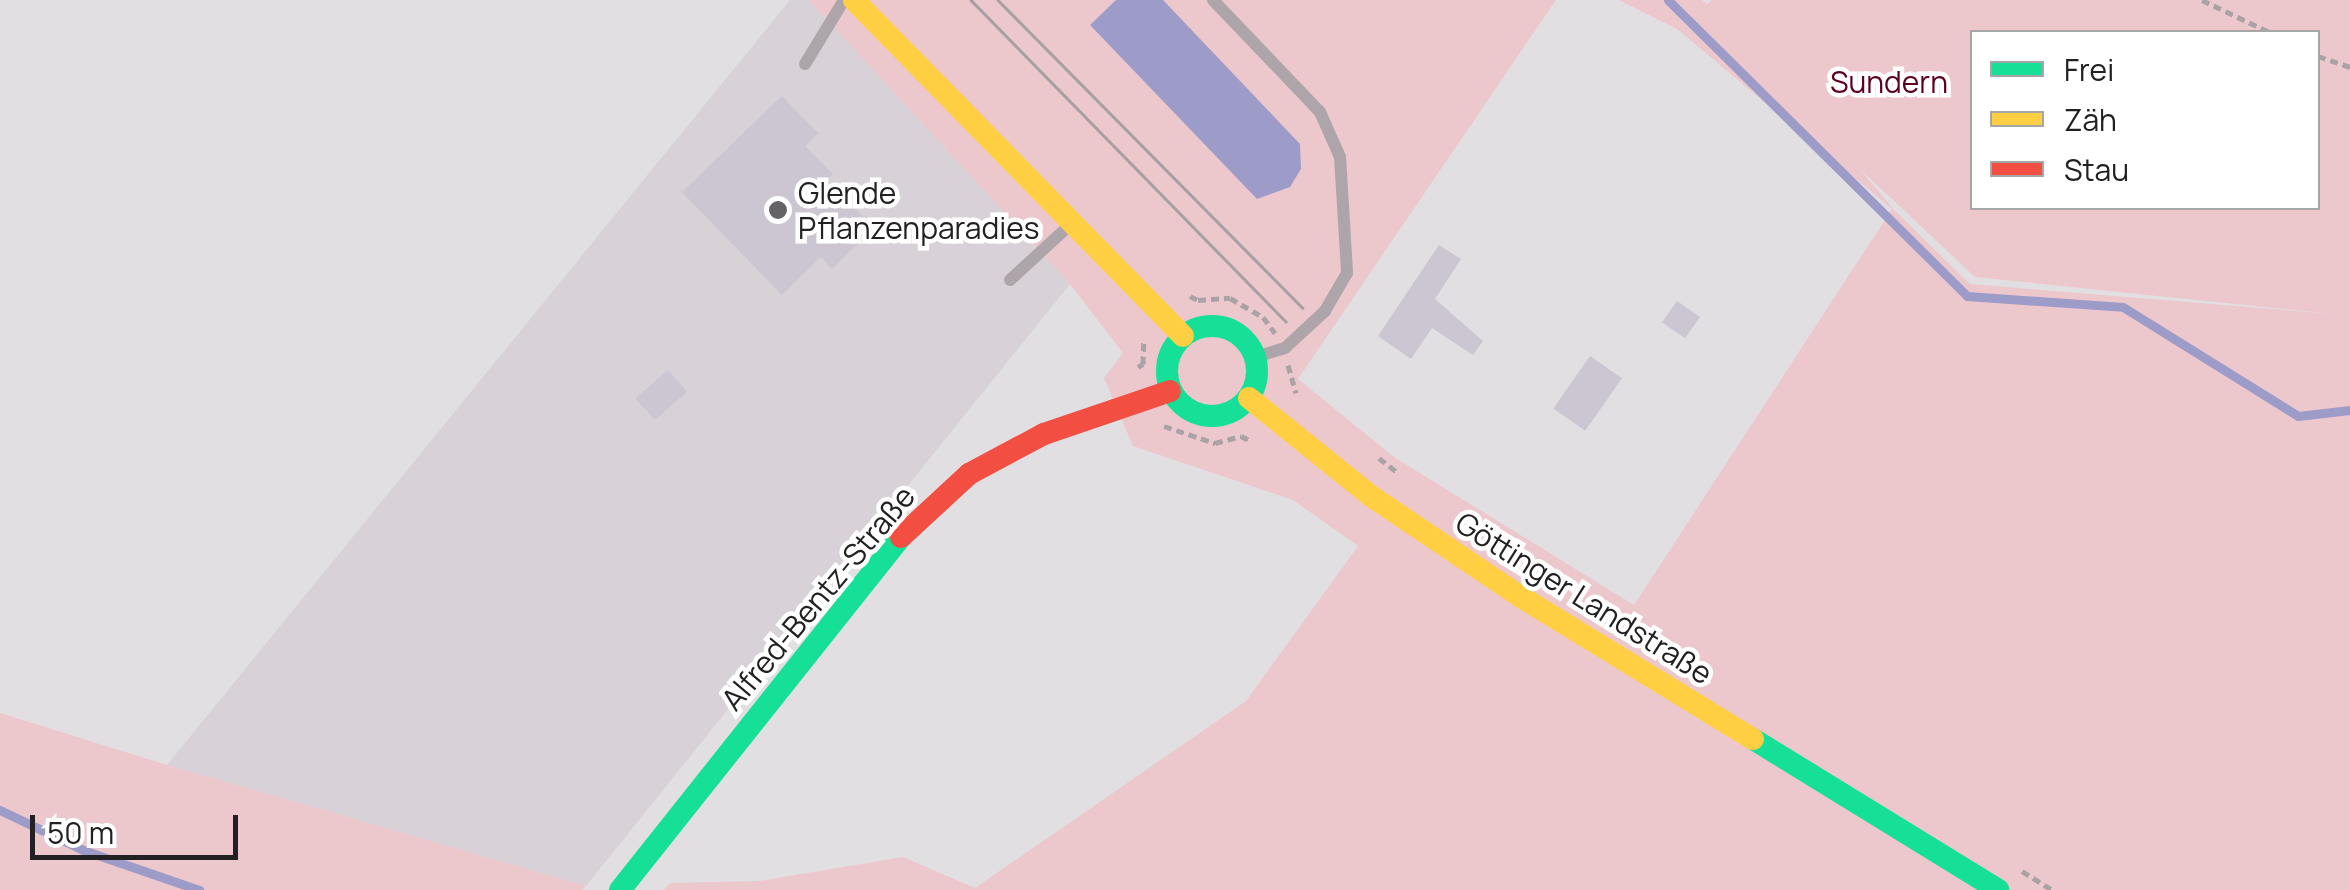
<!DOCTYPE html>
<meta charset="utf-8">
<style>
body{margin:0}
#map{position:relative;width:2350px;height:890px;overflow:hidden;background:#e2dfe2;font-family:Manrope,sans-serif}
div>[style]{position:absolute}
.built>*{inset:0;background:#d8d1d7}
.green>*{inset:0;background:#ecc8cd}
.water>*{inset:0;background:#9d9bc7}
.stream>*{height:9px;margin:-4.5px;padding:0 4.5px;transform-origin:4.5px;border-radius:4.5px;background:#9d9bc7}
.building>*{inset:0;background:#ccc5d2;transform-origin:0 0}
.path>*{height:5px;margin-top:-2.5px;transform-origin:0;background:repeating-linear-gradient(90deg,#a9a3a6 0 8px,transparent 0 13px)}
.lane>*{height:12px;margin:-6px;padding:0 6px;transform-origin:6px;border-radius:6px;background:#ada5a9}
.fast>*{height:22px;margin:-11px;padding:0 11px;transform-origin:11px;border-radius:11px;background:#16e098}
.fast>.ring{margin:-11px;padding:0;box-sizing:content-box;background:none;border:22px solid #16e098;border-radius:50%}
.slow>*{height:22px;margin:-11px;padding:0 11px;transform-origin:11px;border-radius:11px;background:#ffcf43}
.jam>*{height:22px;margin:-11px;padding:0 11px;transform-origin:11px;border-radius:11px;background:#f24e42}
.tram>*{height:2.5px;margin:-1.25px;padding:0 1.25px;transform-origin:1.25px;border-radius:1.25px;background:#a6a0a3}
.dots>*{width:28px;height:28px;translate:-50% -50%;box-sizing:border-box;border:5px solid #fff;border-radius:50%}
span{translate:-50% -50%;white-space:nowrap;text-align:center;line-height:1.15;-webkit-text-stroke:9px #fff;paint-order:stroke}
.park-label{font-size:30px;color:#5d001d}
.poi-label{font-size:30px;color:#222022}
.left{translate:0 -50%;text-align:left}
.street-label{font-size:30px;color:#222022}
.legend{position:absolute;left:1970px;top:30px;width:350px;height:180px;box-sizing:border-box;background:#fff;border:2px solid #a7a6a7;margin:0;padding:12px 18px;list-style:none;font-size:30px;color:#222022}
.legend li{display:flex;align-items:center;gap:20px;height:50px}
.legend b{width:50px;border:2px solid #a7a6a7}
.scale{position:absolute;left:30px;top:815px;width:208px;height:45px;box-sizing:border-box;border:5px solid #222022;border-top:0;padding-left:12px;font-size:30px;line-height:35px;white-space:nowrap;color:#222022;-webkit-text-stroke:8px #fff;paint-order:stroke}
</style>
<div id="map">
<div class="built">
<i style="clip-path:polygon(790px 0,809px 0,1070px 284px,586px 886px,167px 765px)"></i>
</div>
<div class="green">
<i style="clip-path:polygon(evenodd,809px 0,1556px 0,1298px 379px,1394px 457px,1634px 605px,1892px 209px,1677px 29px,1619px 0,1702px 0,1707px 4px,1712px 0,2350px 0,2350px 890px,664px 890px,670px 883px,759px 881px,903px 857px,975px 888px,1246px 701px,1358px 546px,1293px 500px,1133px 446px,1104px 378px,1123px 353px,1070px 284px,809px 0,1972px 32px,2318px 32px,2318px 208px,1972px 208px,1972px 32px,809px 0,1860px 169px,1975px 277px,2332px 314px,1970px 284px,1893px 209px,1860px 169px)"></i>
<i style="clip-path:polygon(0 713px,167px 765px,586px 886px,583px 890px,0 890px)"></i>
</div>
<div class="water">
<i style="clip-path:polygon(1116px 0,1163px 0,1300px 144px,1301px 169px,1290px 187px,1257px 199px,1090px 25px)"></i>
</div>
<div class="stream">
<i style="left:1668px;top:0;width:421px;rotate:44.7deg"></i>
<i style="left:1967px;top:296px;width:156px;rotate:4deg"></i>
<i style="left:2123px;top:307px;width:206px;rotate:31.9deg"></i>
<i style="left:2298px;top:416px;width:52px;rotate:-6.6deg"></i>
<i style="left:0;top:810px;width:92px;rotate:25.7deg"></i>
<i style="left:83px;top:850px;width:123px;rotate:19deg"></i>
</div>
<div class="building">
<i style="clip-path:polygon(782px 96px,818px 133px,805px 146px,833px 174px,827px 180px,874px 228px,832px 269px,821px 257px,782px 295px,682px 192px)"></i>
<i style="clip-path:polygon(1439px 245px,1461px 259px,1435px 299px,1483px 341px,1473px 355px,1432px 328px,1411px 359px,1378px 336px)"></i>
<i style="left:1677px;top:301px;width:28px;height:26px;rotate:35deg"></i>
<i style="left:1590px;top:356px;width:39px;height:64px;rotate:35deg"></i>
<i style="left:668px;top:370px;width:29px;height:43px;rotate:49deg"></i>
</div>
<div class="path">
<i style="left:2202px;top:0;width:74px;rotate:25.5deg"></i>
<i style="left:2318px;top:56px;width:34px;rotate:19deg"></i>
<i style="left:1190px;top:296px;width:9px;rotate:27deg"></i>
<i style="left:1198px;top:300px;width:32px;rotate:-4deg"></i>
<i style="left:1230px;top:298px;width:38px;rotate:30deg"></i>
<i style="left:1263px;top:317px;width:20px;rotate:53deg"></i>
<i style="left:1288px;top:365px;width:29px;rotate:74deg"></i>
<i style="left:1138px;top:367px;width:6px;rotate:-31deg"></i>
<i style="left:1143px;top:364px;width:23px;rotate:-88deg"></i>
<i style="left:1164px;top:426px;width:54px;rotate:18.4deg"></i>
<i style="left:1215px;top:443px;width:27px;rotate:-15deg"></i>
<i style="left:1241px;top:436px;width:9px;rotate:27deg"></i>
<i style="left:1379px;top:458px;width:24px;rotate:38deg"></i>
<i style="left:2022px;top:871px;width:36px;rotate:32deg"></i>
</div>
<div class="lane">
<i style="left:1213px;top:0;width:155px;rotate:46.3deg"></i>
<i style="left:1320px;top:112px;width:49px;rotate:66deg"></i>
<i style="left:1340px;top:157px;width:116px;rotate:86.5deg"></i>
<i style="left:1347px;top:273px;width:44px;rotate:120.1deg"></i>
<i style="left:1325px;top:311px;width:54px;rotate:137.2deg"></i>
<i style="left:1285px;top:348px;width:31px;rotate:163deg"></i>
<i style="left:805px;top:64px;width:75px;rotate:-58.6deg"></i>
<i style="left:1010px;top:280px;width:83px;rotate:-42.6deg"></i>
</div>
<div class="fast">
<i class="ring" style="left:1167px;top:326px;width:68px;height:68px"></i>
<i style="left:1753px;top:739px;width:288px;rotate:31.6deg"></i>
<i style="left:620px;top:890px;width:451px;rotate:-51.5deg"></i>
</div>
<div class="slow">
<i style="left:854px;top:0;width:470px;rotate:45.6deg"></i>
<i style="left:1249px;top:398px;width:156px;rotate:38.8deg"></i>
<i style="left:1371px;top:496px;width:181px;rotate:34deg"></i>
<i style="left:1521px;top:597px;width:272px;rotate:31.5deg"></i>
</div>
<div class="jam">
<i style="left:901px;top:537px;width:93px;rotate:-42.8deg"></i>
<i style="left:969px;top:474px;width:85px;rotate:-28.1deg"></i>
<i style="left:1044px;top:434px;width:133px;rotate:-18.8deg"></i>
</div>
<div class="tram">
<i style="left:971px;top:0;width:450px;rotate:45.6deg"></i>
<i style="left:998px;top:0;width:433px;rotate:45.3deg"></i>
</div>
<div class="dots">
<i style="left:778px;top:210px;background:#656365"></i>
</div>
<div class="park-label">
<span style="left:1889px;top:82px">Sundern</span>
</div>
<div class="poi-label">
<span class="left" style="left:798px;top:210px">Glende<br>Pflanzenparadies</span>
</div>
<div class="street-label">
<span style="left:818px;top:598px;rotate:-50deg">Alfred-Bentz-Straße</span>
<span style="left:1584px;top:598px;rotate:32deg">Göttinger Landstraße</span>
</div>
<ul class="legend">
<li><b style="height:12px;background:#16e098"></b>Frei</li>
<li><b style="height:12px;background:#ffcf43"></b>Zäh</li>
<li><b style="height:12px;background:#f24e42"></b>Stau</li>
</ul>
<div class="scale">50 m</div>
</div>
